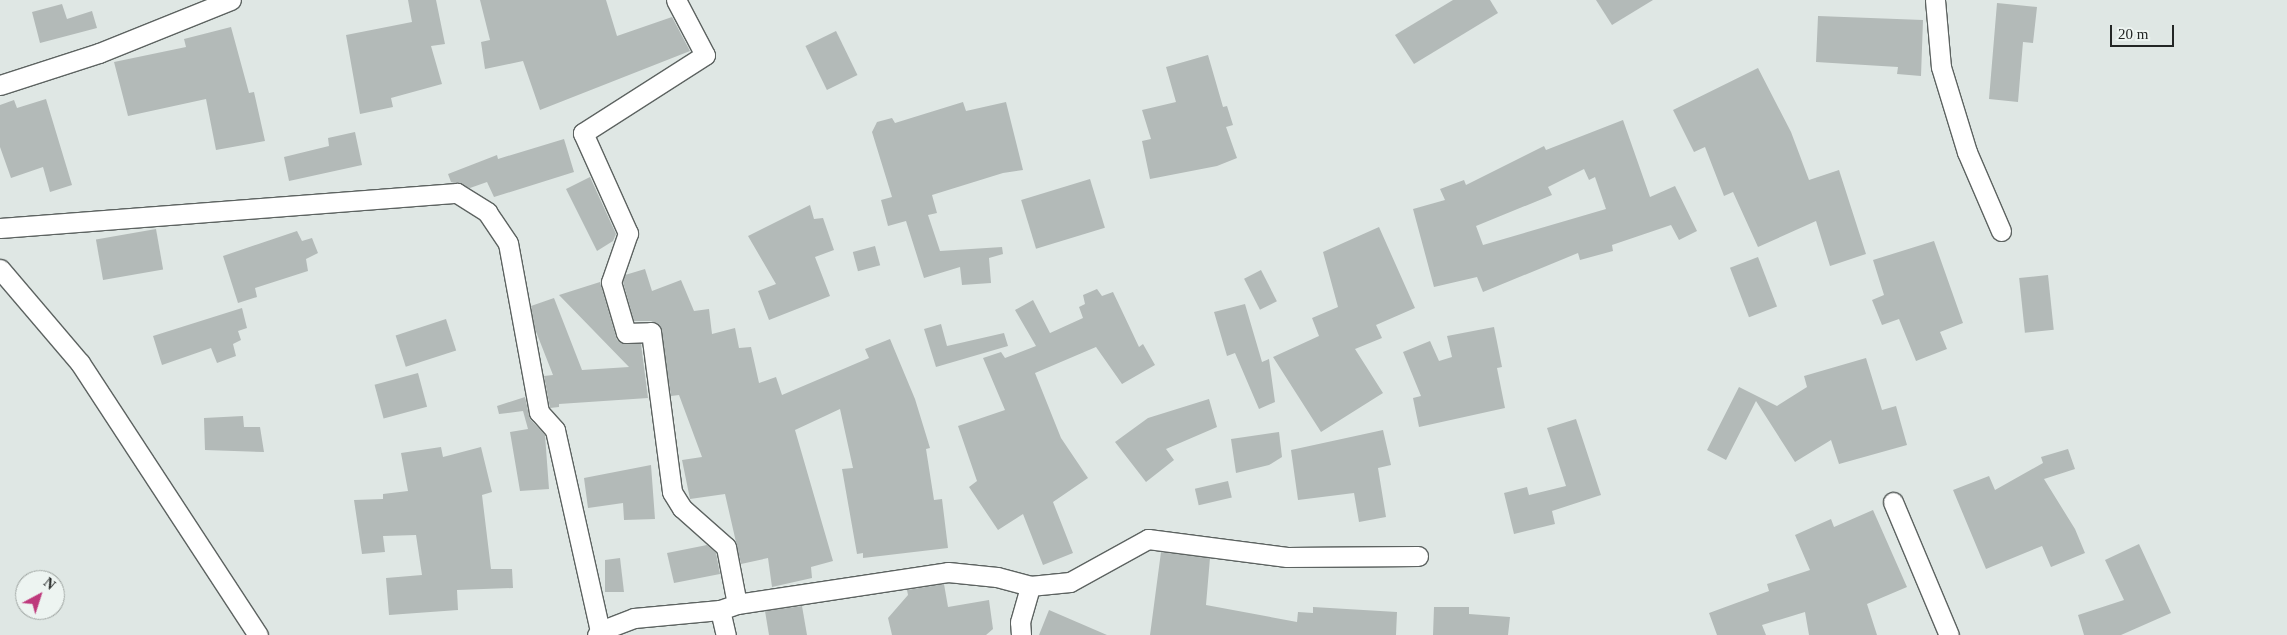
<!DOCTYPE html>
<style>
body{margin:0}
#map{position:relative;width:2287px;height:635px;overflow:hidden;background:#dfe7e4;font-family:"Times New Roman",serif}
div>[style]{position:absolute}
.building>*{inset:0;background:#b3bab8;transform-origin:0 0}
.roads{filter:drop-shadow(1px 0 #5d6361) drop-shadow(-1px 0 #5d6361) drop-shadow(0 1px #5d6361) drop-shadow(0 -1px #5d6361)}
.minor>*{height:19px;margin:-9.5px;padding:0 9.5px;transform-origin:9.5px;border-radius:9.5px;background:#fff}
span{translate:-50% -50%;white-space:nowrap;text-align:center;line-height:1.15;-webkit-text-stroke:4.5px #edf4f1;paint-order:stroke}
.north{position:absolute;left:15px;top:570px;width:50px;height:50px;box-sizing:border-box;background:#edf4f1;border:1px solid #9ca29f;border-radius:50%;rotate:40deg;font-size:14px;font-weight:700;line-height:20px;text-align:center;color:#232625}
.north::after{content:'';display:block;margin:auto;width:18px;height:22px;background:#be397c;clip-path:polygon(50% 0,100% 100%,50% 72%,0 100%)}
.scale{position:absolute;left:2110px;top:25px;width:64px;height:22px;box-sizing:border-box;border:2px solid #232625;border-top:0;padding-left:6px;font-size:15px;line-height:18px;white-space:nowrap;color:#232625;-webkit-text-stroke:4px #edf4f1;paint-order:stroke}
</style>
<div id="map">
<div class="building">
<i style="clip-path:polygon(408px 0,436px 0,445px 44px,431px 46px,442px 84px,391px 98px,393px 107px,360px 114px,346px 35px,412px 22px)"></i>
<i style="clip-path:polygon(480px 0,606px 0,617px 36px,672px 17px,690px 51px,540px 110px,523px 61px,485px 69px,481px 42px,490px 40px)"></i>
<i style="clip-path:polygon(1453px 0,1490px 0,1498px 13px,1414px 64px,1395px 35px)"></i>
<i style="clip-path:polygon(1596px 0,1653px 0,1612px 25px)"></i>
<i style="clip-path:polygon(1997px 3px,2037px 7px,2033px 43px,2023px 42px,2018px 102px,1989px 99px)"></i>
<i style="clip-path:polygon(62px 4px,67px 19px,92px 11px,97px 28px,40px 43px,32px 12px)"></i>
<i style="clip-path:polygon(1818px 16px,1923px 20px,1921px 76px,1897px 74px,1898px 67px,1816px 62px)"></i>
<i style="clip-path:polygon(231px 27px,249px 93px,254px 92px,265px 141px,216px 150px,206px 99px,128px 116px,114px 62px,186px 47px,184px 39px)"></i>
<i style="left:836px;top:31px;width:49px;height:34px;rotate:64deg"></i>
<i style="clip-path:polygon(1208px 55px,1223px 107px,1227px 106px,1233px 125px,1226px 127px,1237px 158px,1217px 166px,1150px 179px,1142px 141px,1151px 139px,1142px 110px,1176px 102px,1166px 67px)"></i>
<i style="clip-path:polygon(1758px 68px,1791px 132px,1809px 180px,1839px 170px,1866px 254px,1830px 266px,1816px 221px,1758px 247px,1733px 192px,1724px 196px,1705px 147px,1694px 152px,1673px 110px)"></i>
<i style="clip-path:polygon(46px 99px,72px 185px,50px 192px,43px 167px,11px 178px,0 147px,0 105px,14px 100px,17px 108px)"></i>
<i style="clip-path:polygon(963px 102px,966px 111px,1006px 102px,1023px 170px,1003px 173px,932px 195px,937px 213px,928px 215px,940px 251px,1002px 247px,1003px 254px,989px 258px,991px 283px,962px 285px,960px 267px,924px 278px,906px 221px,888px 226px,881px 200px,892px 197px,872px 132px,877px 122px,892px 118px,895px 123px)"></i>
<i style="clip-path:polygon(evenodd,1623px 120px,1650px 197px,1675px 186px,1697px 231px,1679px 240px,1671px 225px,1612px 245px,1613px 251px,1580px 260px,1578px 253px,1483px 292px,1477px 277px,1434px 287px,1413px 209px,1445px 200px,1440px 189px,1464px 180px,1466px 185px,1544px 146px,1546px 150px,1623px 120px,1584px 169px,1589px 180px,1595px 177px,1606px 209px,1483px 245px,1476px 226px,1552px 195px,1548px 187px,1584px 169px)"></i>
<i style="clip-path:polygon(355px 132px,362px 165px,289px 181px,284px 157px,329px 146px,328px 138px)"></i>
<i style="clip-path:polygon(564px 139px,574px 172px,494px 197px,487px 182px,470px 188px,451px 182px,448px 174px,497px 155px,498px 159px)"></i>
<i style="clip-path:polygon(590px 177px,616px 234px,613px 241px,597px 251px,566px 189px)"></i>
<i style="left:1090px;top:179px;width:51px;height:72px;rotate:73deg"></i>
<i style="clip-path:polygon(810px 205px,814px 219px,823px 218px,834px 250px,815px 257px,830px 296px,769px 320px,758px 291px,776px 284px,748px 236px)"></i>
<i style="clip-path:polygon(1379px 227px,1415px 308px,1376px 325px,1382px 338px,1355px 349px,1383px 393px,1321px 432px,1273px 357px,1319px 336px,1312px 318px,1338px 307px,1323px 252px)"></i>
<i style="left:156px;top:229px;width:41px;height:61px;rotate:80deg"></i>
<i style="clip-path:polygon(297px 231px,302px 241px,312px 238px,318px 253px,306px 259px,308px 271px,255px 288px,257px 297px,238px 303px,223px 256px)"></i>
<i style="clip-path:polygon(1934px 241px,1963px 323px,1940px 332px,1947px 349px,1916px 361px,1899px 319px,1882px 325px,1872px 300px,1884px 295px,1873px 260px)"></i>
<i style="left:875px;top:246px;width:20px;height:23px;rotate:75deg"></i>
<i style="left:1758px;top:257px;width:53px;height:30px;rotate:69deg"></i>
<i style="clip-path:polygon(645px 269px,652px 291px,681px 280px,694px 311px,709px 309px,712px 334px,735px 328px,739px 348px,751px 347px,759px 383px,776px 377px,782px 395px,869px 358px,865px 349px,890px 339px,915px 399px,930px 448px,926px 449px,934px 500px,942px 499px,948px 548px,863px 558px,863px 553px,857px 554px,842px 469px,853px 468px,840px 409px,795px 430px,833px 561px,811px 567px,812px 578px,772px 587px,768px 558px,741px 564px,725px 494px,690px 499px,682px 460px,702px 457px,679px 395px,671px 396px,660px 326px,651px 321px,634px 321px,623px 282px,625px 275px)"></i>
<i style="left:1261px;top:270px;width:35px;height:19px;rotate:63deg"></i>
<i style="left:2048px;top:275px;width:55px;height:29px;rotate:84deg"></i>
<i style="clip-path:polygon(600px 282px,617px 340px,626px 344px,641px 344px,648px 398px,559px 404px,559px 407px,550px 408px,544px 376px,553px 375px,535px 329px,531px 306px,554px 298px,582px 370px,629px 367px,559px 295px)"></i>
<i style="clip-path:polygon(1097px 289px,1102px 296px,1113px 292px,1139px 347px,1143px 344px,1155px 365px,1122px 384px,1096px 347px,1035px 373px,1061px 438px,1088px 478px,1053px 502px,1073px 553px,1043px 565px,1023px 514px,998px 530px,969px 487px,977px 481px,958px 426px,1005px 410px,983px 358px,1001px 352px,1005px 358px,1036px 346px,1015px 310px,1033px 300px,1050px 333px,1083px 318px,1079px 307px,1085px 304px,1083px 295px)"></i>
<i style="clip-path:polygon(1245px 304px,1262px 362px,1269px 359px,1275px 402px,1259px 409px,1235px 353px,1227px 356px,1214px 312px)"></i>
<i style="clip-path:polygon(242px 308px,247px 328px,238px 331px,241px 340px,233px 344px,236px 356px,217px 363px,211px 348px,162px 365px,153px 336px)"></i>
<i style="left:446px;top:319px;width:33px;height:53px;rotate:72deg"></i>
<i style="clip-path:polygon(941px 324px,947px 346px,1004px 333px,1008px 346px,936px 367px,924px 329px)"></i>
<i style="clip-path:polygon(1494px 327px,1502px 367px,1497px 368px,1505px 408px,1419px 427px,1413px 398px,1421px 396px,1403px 352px,1430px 341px,1439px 361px,1452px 357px,1447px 336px)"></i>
<i style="clip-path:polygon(1866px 358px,1882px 410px,1896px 406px,1907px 445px,1839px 464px,1831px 440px,1795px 462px,1756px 401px,1726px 460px,1707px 450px,1739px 387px,1777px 406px,1807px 387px,1804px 376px)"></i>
<i style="left:418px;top:373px;width:35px;height:45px;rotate:75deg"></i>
<i style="clip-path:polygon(525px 397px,530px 419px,545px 435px,549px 489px,520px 491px,510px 432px,528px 429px,523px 411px,499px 414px,497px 406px)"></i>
<i style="clip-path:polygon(1209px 399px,1217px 427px,1166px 449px,1174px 460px,1146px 482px,1115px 442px,1148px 418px)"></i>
<i style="clip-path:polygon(243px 416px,244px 427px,260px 427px,264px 452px,205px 450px,204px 418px)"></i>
<i style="clip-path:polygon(1576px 419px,1601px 495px,1552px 511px,1555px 524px,1514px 534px,1504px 493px,1527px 487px,1529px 495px,1566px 486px,1547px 428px)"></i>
<i style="clip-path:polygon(1383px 430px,1391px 465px,1378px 468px,1386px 517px,1359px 522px,1354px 493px,1298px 500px,1291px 450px)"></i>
<i style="clip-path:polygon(1279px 432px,1282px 457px,1269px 465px,1236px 473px,1231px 439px)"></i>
<i style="clip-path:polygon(441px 447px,443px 457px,481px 447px,492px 492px,482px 495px,491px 569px,512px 569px,513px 588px,457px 590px,458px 610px,389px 615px,386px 578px,422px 575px,416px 535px,383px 536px,385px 552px,362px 554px,354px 500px,383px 499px,383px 494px,408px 491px,401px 453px)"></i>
<i style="clip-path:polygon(2068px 449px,2075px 469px,2044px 479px,2075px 529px,2085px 553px,2051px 567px,2042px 546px,1986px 569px,1953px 490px,1989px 476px,1995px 490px,2043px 463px,2041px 457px)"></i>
<i style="clip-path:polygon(651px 465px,655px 519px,624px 520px,623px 503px,588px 508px,584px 478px)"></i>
<i style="left:1228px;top:481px;width:17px;height:34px;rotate:77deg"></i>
<i style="clip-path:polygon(1873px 510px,1907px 587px,1867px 604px,1877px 635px,1809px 635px,1805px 612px,1762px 625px,1766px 635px,1717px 635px,1709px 613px,1769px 591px,1767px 584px,1810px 570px,1795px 535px,1831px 519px,1834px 527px)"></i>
<i style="clip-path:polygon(2139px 544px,2171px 613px,2121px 635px,2084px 635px,2078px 615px,2124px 600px,2105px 560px)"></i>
<i style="clip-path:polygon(707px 545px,716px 553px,720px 574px,674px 583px,667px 553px)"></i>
<i style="clip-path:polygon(1161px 552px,1210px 558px,1206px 605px,1297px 622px,1298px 612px,1313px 613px,1313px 607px,1397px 612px,1396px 635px,1150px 635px)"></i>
<i style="clip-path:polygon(620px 558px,624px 592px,605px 592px,605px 560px)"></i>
<i style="clip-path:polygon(944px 584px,948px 607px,989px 600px,993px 629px,986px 635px,892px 635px,888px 618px,908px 595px,907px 590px)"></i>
<i style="clip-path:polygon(802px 606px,807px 635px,769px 635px,765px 611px)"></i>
<i style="clip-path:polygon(1434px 607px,1469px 607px,1469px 614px,1510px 617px,1508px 635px,1433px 635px)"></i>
<i style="clip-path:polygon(1049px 610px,1107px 635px,1039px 635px)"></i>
</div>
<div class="roads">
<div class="minor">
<i style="left:676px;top:0;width:62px;rotate:62.2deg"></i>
<i style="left:705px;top:55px;width:145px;rotate:147.4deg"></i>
<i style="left:583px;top:133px;width:110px;rotate:65.8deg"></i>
<i style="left:628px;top:233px;width:52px;rotate:109.1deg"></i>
<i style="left:611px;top:282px;width:53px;rotate:73.6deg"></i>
<i style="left:626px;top:333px;width:25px;rotate:-2deg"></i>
<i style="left:651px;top:332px;width:161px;rotate:82.5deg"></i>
<i style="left:672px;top:492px;width:19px;rotate:58deg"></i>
<i style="left:682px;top:508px;width:59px;rotate:41.6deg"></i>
<i style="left:726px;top:547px;width:58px;rotate:79.1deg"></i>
<i style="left:1935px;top:0;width:67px;rotate:84.9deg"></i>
<i style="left:1941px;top:67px;width:89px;rotate:73deg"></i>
<i style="left:1967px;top:152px;width:86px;rotate:66.7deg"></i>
<i style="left:0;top:85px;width:104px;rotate:-17.9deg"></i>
<i style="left:99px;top:53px;width:142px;rotate:-21.9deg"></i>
<i style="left:0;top:228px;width:458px;rotate:-4.4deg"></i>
<i style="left:457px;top:193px;width:36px;rotate:32deg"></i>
<i style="left:487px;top:212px;width:37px;rotate:56deg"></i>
<i style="left:508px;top:243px;width:172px;rotate:79.6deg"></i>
<i style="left:539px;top:412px;width:24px;rotate:48deg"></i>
<i style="left:555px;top:430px;width:206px;rotate:77.4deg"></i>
<i style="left:0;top:269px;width:123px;rotate:49.6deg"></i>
<i style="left:80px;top:363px;width:325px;rotate:56.8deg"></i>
<i style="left:1893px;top:502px;width:144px;rotate:67.2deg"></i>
<i style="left:720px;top:610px;width:26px;rotate:77deg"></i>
<i style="left:597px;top:635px;width:5px;rotate:-53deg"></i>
<i style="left:600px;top:631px;width:36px;rotate:-21deg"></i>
<i style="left:634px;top:618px;width:86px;rotate:-5.3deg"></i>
<i style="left:720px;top:610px;width:18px;rotate:-19deg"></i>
<i style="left:737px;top:604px;width:213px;rotate:-8.6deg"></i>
<i style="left:948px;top:572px;width:49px;rotate:5.8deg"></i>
<i style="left:997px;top:577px;width:34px;rotate:15deg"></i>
<i style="left:1030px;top:586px;width:40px;rotate:-5.7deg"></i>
<i style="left:1070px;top:582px;width:89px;rotate:-28.9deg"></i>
<i style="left:1148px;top:539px;width:140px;rotate:7.4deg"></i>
<i style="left:1287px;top:557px;width:131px;rotate:-0.4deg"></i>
<i style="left:1021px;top:635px;width:13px;rotate:-94deg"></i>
<i style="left:1020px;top:622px;width:37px;rotate:-74deg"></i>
</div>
</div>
<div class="north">N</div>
<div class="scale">20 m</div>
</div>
